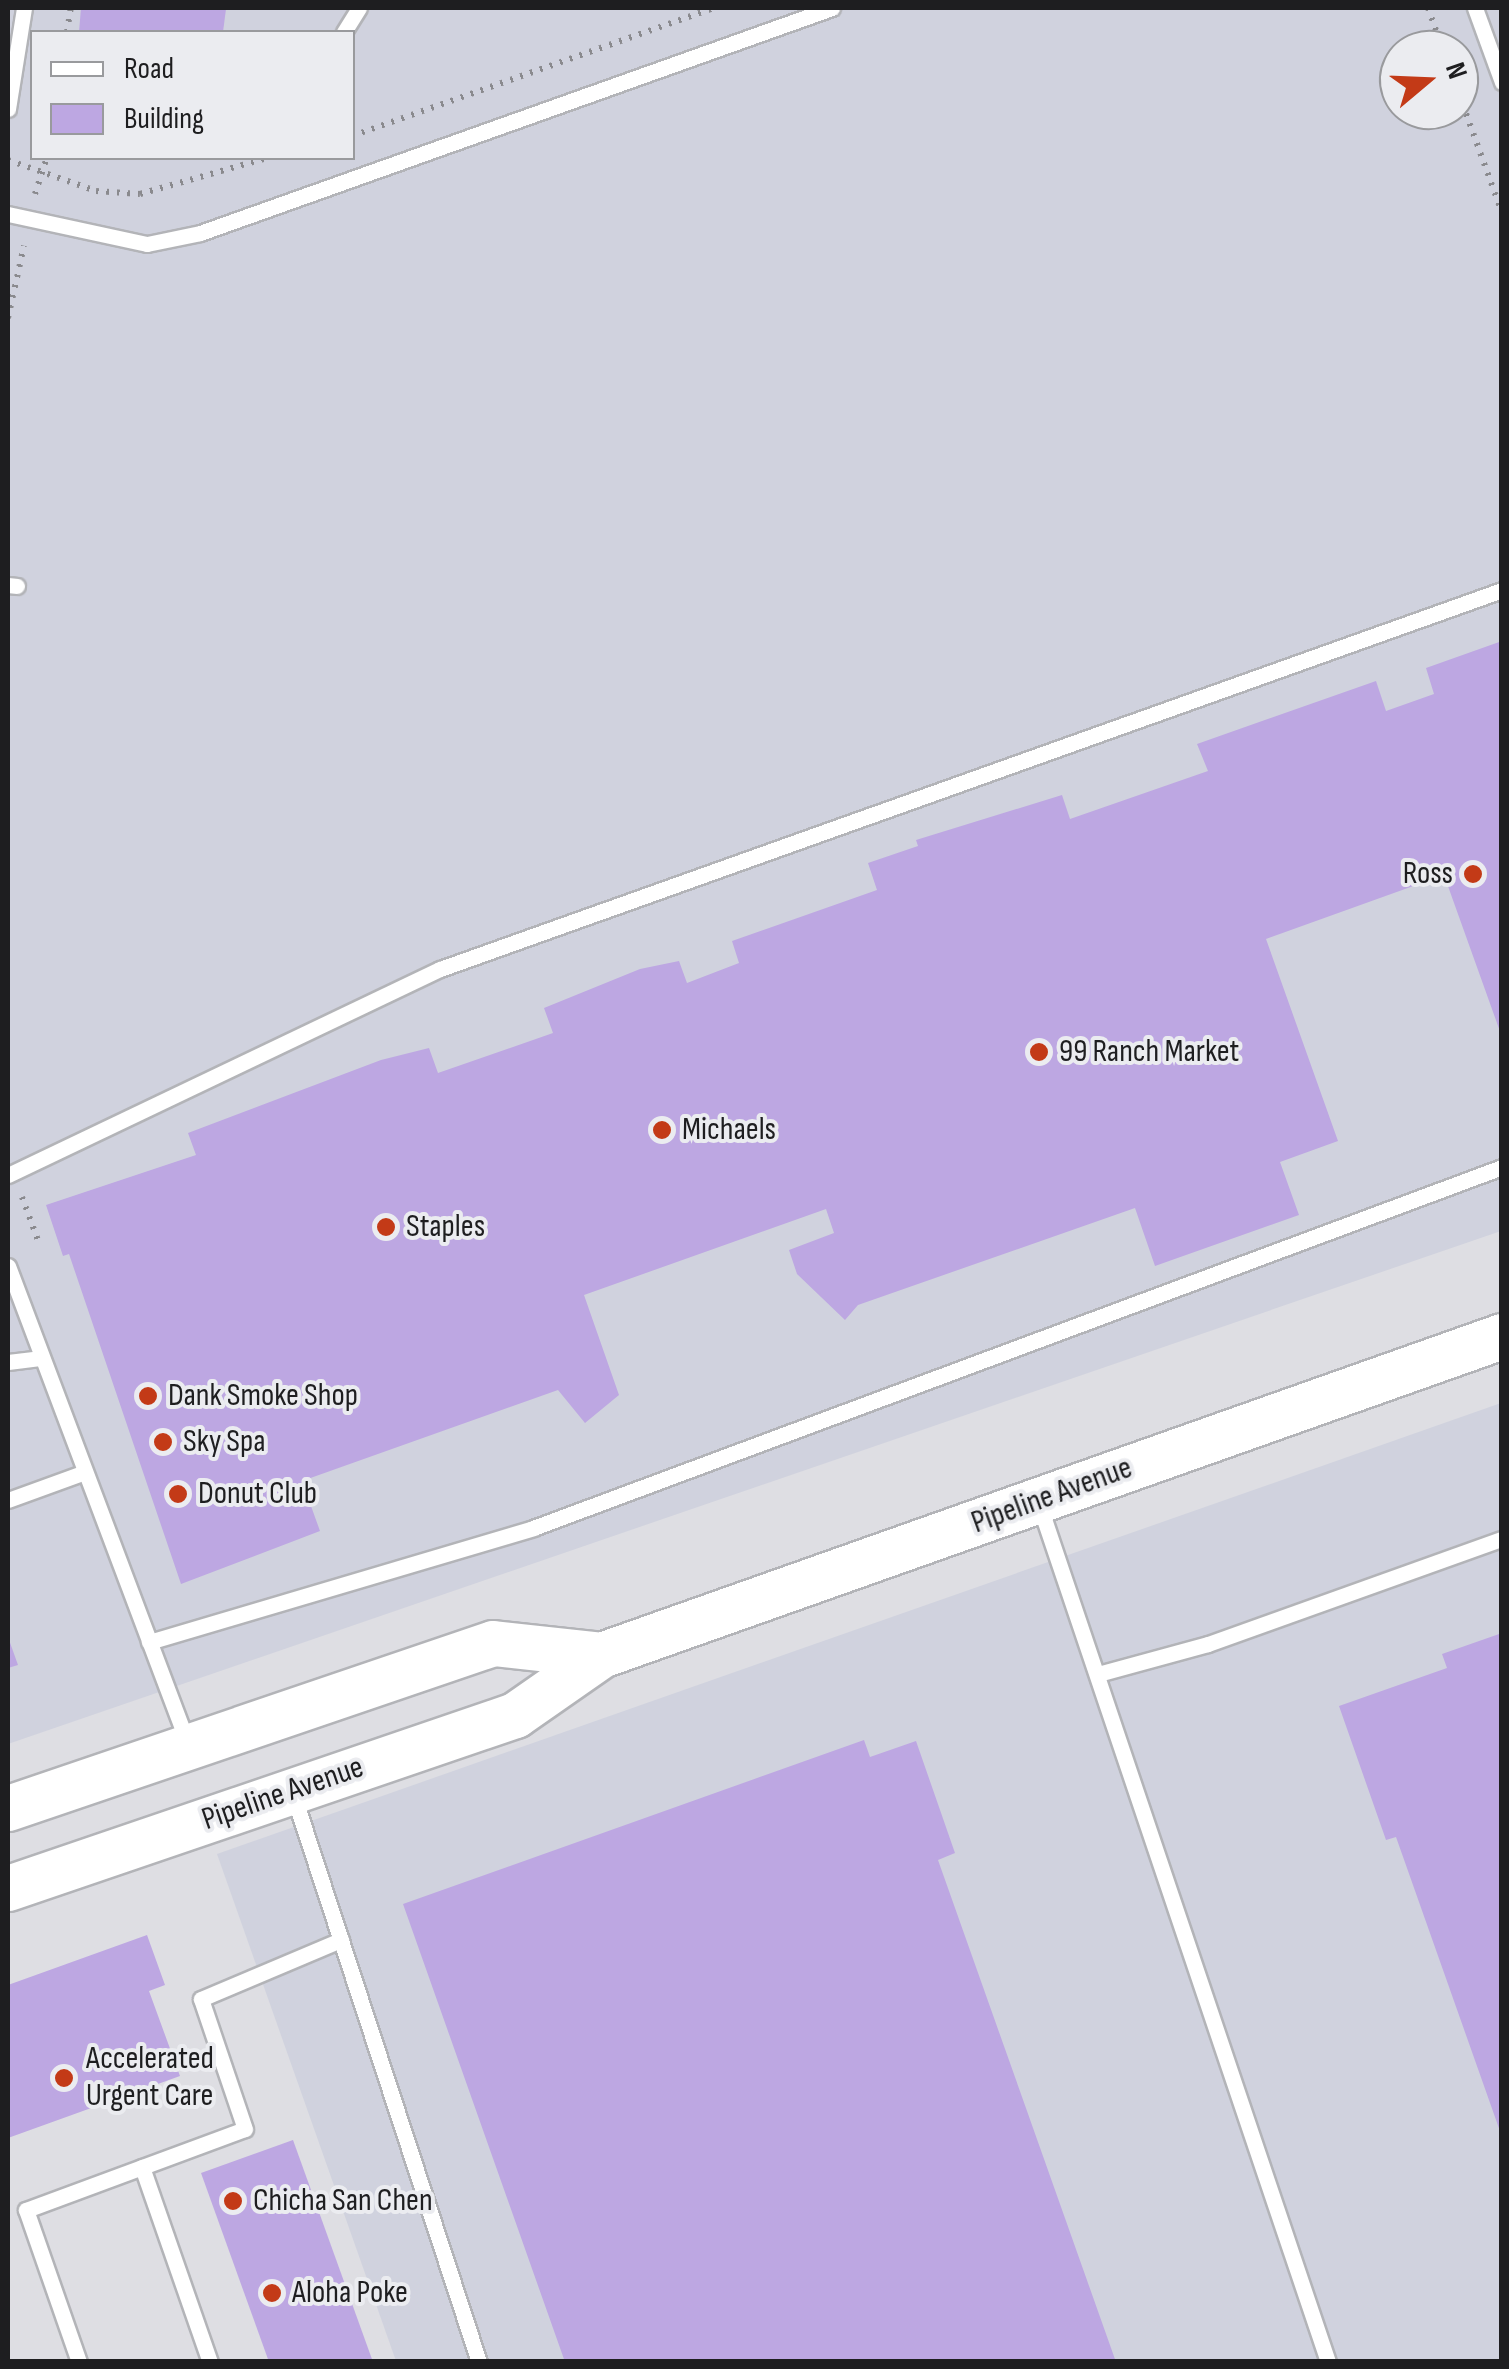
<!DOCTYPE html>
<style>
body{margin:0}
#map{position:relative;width:1509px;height:2369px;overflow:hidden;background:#dedee3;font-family:"Sofia Sans Condensed",sans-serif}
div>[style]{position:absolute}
.built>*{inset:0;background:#d0d2de}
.building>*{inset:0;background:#bda7e2}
.path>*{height:6px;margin-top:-3px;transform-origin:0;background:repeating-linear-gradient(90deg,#8a8a8e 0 2.5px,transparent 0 10.5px)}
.roads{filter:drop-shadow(2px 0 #b3b4b8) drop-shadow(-2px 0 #b3b4b8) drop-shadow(0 2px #b3b4b8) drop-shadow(0 -2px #b3b4b8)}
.service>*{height:15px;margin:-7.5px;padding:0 7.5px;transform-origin:7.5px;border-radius:7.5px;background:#fff}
.secondary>*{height:45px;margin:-22.5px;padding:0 22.5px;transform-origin:22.5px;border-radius:22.5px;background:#fff}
.dots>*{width:28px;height:28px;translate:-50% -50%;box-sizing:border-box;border:5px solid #ebecf0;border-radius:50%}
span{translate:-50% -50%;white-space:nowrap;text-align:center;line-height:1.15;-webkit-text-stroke:8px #ebecf0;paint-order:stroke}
.poi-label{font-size:32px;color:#1e1e20}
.right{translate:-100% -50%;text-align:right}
.left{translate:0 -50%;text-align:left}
.street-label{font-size:32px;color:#1e1e20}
.frame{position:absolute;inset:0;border:10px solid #1e1e20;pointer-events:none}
.legend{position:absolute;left:30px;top:30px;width:325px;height:130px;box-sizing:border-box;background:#ebecf0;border:2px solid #999a9d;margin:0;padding:12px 18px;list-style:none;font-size:30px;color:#1e1e20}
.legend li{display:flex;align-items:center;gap:20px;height:50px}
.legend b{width:50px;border:2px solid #999a9d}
.north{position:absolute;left:1379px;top:30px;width:100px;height:100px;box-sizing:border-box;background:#ebecf0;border:2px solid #999a9d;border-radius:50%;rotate:71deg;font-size:28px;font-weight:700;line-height:40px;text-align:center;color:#1e1e20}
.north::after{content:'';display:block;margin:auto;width:35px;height:45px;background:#c33a17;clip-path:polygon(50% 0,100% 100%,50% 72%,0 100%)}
</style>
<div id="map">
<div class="built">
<i style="clip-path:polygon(evenodd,8px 8px,1501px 8px,1501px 1231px,8px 1744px,8px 8px,32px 32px,352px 32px,352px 158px,32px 158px,32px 32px,8px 8px,1399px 50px,1459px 50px,1459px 110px,1399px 110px,1399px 50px)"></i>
<i style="clip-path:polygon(1501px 1403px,1501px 2361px,396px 2361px,217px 1854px)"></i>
</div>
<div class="building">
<i style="clip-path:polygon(81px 8px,210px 8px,226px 9px,223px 32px,79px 32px)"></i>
<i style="clip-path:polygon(1502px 641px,1502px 1037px,1444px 875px,1266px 939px,1338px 1141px,1280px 1162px,1299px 1215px,1155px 1266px,1135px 1208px,858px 1305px,845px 1320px,797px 1274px,789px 1250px,834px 1233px,826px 1209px,584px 1295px,619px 1395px,585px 1423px,558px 1390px,302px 1481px,320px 1531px,181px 1584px,69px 1254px,63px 1256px,46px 1205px,196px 1155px,188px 1133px,381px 1060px,429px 1048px,438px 1073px,553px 1033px,544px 1008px,640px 969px,679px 961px,687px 983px,739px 963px,732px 941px,877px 890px,868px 863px,918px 846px,916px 840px,1062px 795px,1070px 819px,1208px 771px,1197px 744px,1376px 681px,1386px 711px,1434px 694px,1426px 668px)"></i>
<i style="clip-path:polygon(1502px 1633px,1502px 2134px,1501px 2134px,1396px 1837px,1386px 1840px,1339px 1706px,1447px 1668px,1442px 1654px)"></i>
<i style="clip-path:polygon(8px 1637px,18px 1665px,8px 1668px)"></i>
<i style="clip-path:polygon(864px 1740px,870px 1757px,916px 1741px,955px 1853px,938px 1860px,1116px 2362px,565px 2362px,403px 1904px)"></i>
<i style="clip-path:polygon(147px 1935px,165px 1985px,149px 1991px,180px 2076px,8px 2138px,8px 1985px)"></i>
<i style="clip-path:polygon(293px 2140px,373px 2362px,269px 2362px,201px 2173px)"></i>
</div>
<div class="path">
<i style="left:1428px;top:8px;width:45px;rotate:70.3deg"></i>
<i style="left:67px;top:32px;width:24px;rotate:-81deg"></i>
<i style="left:1459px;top:94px;width:127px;rotate:70.1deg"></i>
<i style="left:352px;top:136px;width:384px;rotate:-19.5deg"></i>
<i style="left:8px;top:160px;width:93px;rotate:19.4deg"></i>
<i style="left:96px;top:191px;width:44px;rotate:3.9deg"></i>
<i style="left:140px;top:194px;width:132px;rotate:-15.8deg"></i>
<i style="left:35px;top:194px;width:38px;rotate:-72deg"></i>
<i style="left:8px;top:318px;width:74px;rotate:-77.5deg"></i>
<i style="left:22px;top:1197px;width:52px;rotate:69.8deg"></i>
</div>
<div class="roads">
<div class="service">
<i style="left:1475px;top:8px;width:79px;rotate:70deg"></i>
<i style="left:344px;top:32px;width:28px;rotate:-58deg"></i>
<i style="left:8px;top:109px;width:102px;rotate:-81deg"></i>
<i style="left:8px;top:214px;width:142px;rotate:12.2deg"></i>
<i style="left:147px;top:244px;width:54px;rotate:-11.7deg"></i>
<i style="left:200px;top:233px;width:671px;rotate:-19.6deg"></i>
<i style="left:8px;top:585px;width:9px;rotate:6deg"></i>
<i style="left:8px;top:1175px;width:479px;rotate:-25.5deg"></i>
<i style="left:440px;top:969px;width:1128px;rotate:-19.64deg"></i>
<i style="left:8px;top:1266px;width:511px;rotate:69.37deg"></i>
<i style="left:8px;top:1362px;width:34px;rotate:-7deg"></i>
<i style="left:8px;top:1500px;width:82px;rotate:-20deg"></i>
<i style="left:1039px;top:1504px;width:905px;rotate:71.38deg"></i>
<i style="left:149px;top:1642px;width:401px;rotate:-16.5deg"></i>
<i style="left:533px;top:1528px;width:1034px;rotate:-20.43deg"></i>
<i style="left:1098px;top:1674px;width:114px;rotate:-15.3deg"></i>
<i style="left:1208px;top:1644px;width:312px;rotate:-19.7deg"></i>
<i style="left:293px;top:1794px;width:598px;rotate:71.87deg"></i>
<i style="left:142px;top:2167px;width:207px;rotate:70.8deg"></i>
<i style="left:79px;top:2362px;width:161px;rotate:-109.2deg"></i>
<i style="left:26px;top:2210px;width:233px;rotate:-20.3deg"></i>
<i style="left:245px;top:2129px;width:137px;rotate:-108.7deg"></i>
<i style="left:201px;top:1999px;width:152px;rotate:-22.9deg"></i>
</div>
<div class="secondary">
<i style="left:8px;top:1808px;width:512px;rotate:-18.79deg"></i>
<i style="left:493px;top:1643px;width:109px;rotate:6.3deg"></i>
<i style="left:8px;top:1888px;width:536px;rotate:-18.84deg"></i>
<i style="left:515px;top:1715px;width:105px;rotate:-34.9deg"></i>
<i style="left:601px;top:1655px;width:956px;rotate:-19.5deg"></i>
</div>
</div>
<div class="dots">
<i style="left:1473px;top:874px;background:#c33a17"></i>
<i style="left:1039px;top:1052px;background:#c33a17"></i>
<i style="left:662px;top:1130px;background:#c33a17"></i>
<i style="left:386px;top:1227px;background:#c33a17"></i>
<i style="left:148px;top:1396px;background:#c33a17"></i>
<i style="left:163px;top:1442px;background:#c33a17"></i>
<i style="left:178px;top:1494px;background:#c33a17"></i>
<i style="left:64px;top:2078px;background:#c33a17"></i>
<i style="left:233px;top:2201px;background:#c33a17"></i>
<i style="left:272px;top:2293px;background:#c33a17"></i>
</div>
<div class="poi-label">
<span class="right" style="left:1453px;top:874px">Ross</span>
<span class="left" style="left:1059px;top:1052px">99 Ranch Market</span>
<span class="left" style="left:682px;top:1130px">Michaels</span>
<span class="left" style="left:406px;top:1227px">Staples</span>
<span class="left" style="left:168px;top:1396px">Dank Smoke Shop</span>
<span class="left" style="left:183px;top:1442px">Sky Spa</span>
<span class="left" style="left:198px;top:1494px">Donut Club</span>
<span class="left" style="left:86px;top:2078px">Accelerated<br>Urgent Care</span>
<span class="left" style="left:253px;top:2201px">Chicha San Chen</span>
<span class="left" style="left:292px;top:2293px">Aloha Poke</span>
</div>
<div class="street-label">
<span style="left:1052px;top:1496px;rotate:-20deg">Pipeline Avenue</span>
<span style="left:283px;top:1794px;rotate:-19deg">Pipeline Avenue</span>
</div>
<div class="frame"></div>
<ul class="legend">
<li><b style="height:12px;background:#fff"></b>Road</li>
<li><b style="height:28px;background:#bda7e2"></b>Building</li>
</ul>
<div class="north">N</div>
</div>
